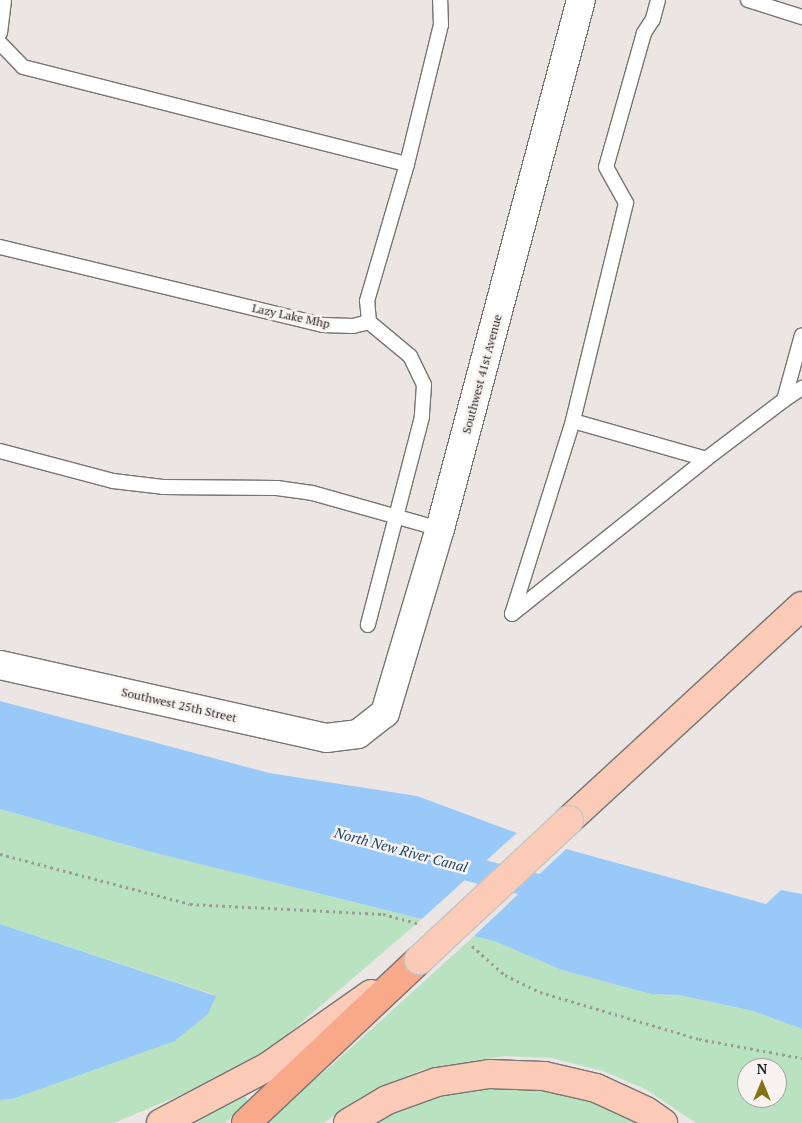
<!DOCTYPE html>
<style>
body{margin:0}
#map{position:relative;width:802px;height:1123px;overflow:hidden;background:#ebe6e4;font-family:"PT Serif",serif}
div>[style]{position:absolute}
.green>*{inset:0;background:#b9e3c0}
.water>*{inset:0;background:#98c9f8}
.pier>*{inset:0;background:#ebe6e4}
.canal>*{height:25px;margin:-12.5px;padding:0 12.5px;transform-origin:12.5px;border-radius:12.5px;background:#98c9f8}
.path>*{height:3px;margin-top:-1.5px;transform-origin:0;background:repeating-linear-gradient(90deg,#9d9997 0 2.5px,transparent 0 6.5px)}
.roads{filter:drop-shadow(1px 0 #787472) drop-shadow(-1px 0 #787472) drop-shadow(0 1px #787472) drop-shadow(0 -1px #787472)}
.service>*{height:14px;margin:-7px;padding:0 7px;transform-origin:7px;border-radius:7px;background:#fff}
.minor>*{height:28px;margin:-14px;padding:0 14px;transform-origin:14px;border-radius:14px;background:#fff}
.primary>*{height:28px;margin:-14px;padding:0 14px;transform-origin:14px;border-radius:14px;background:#fbcbb8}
.motorway>*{height:28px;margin:-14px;padding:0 14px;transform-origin:14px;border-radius:14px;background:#f8a989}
.bridges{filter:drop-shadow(1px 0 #c5c5c4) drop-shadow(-1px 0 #c5c5c4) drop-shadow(0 1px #c5c5c4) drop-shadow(0 -1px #c5c5c4)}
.primary-bridge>*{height:28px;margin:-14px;padding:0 14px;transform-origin:14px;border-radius:14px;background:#fbcbb8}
span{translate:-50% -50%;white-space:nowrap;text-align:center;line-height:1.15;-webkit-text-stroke:5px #f8f3f1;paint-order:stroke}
.street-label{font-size:12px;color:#201f1e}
.water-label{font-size:14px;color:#1a466c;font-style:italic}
.north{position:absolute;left:737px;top:1058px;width:50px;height:50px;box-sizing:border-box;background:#f8f3f1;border:1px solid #a29e9d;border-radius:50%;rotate:0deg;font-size:14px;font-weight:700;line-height:20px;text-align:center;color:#201f1e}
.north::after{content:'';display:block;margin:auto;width:18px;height:22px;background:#837314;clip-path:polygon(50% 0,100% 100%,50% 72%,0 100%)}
</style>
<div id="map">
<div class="green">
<i style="clip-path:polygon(0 809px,151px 852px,422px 919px,275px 1045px,202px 1086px,114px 1123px,0 1123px,0 1100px,12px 1099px,215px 995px,0 924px)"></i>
<i style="clip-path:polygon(evenodd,474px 936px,494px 941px,562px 970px,651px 994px,679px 995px,753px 1011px,802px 1029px,802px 1123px,696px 1123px,645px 1089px,603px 1071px,551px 1058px,505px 1056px,421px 1070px,356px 1100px,324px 1123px,262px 1123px,332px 1065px,474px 936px,747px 1068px,777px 1068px,777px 1098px,747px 1098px,747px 1068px)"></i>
<i style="clip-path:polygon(558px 1084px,653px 1123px,366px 1123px,455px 1087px)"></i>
<i style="clip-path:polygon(244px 1095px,249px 1102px,225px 1123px,184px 1123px)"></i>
</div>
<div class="water">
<i style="clip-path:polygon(0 701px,269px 773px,417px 796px,517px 833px,422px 919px,151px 852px,0 809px)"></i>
<i style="clip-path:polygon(566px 849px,766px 904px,781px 890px,802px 894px,802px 1029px,753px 1011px,679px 995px,651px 994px,562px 970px,494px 941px,474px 936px)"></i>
<i style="clip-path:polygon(0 924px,216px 996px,208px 1014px,175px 1041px,12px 1099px,0 1100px)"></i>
</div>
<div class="pier">
<i style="clip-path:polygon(519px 831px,424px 921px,420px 921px,422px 919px)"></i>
<i style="clip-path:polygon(564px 847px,568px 847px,472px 937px,472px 934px)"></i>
</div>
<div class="canal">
<i style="left:445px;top:862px;width:119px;rotate:14.6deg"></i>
</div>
<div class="path">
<i style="left:0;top:854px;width:196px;rotate:14.7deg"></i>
<i style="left:190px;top:904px;width:193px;rotate:3deg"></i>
<i style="left:383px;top:914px;width:39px;rotate:15deg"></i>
<i style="left:472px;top:946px;width:44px;rotate:41.3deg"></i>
<i style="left:505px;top:975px;width:39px;rotate:26deg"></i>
<i style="left:540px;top:992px;width:166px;rotate:16.5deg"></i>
<i style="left:699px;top:1039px;width:105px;rotate:10.5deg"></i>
</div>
<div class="roads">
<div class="service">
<i style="left:658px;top:0;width:20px;rotate:105deg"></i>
<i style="left:653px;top:19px;width:17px;rotate:123deg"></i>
<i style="left:644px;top:33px;width:139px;rotate:105.8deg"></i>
<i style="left:606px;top:167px;width:41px;rotate:60.9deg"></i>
<i style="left:626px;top:203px;width:224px;rotate:103.7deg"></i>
<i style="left:573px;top:421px;width:138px;rotate:15.9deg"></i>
<i style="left:706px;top:459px;width:98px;rotate:-37.1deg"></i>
<i style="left:784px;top:400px;width:67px;rotate:-74.5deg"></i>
<i style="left:748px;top:0;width:57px;rotate:17.5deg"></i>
<i style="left:0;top:33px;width:33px;rotate:-83deg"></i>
<i style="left:0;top:43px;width:33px;rotate:46deg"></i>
<i style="left:23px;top:67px;width:396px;rotate:14.2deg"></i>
<i style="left:0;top:247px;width:332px;rotate:13.6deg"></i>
<i style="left:323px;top:325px;width:30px;rotate:2deg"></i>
<i style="left:353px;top:326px;width:16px;rotate:-14deg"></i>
<i style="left:369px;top:322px;width:53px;rotate:39.7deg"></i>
<i style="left:410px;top:356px;width:32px;rotate:64deg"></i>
<i style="left:424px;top:385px;width:32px;rotate:94deg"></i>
<i style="left:422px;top:417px;width:215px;rotate:104.6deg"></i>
<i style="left:369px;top:322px;width:21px;rotate:-95deg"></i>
<i style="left:367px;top:301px;width:143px;rotate:-73.7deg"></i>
<i style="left:407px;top:164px;width:143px;rotate:-76.3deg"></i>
<i style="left:441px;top:25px;width:25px;rotate:-92deg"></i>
<i style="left:784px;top:400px;width:22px;rotate:-34deg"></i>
<i style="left:573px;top:421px;width:202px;rotate:107.5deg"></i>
<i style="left:512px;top:614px;width:248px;rotate:-38.6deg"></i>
<i style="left:0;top:451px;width:117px;rotate:14.9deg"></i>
<i style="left:113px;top:481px;width:50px;rotate:6.8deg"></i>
<i style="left:163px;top:487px;width:114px;rotate:0.5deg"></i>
<i style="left:277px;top:488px;width:35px;rotate:8deg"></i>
<i style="left:312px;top:493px;width:133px;rotate:15.7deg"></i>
</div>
<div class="minor">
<i style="left:0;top:665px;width:334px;rotate:12.6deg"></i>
<i style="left:326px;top:738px;width:32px;rotate:-7deg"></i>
<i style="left:358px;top:734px;width:34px;rotate:-38deg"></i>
<i style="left:385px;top:713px;width:192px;rotate:-73.4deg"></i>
<i style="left:440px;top:529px;width:547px;rotate:-75.08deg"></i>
</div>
<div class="primary">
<i style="left:569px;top:820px;width:316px;rotate:-42.6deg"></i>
<i style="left:161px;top:1123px;width:122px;rotate:-27.8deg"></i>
<i style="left:269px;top:1066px;width:125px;rotate:-35.2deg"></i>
<i style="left:348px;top:1123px;width:45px;rotate:-30.5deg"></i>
<i style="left:387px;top:1100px;width:53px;rotate:-19.8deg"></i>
<i style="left:437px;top:1082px;width:53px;rotate:-8.7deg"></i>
<i style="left:489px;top:1074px;width:55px;rotate:2.1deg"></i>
<i style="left:544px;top:1076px;width:53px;rotate:13deg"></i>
<i style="left:596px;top:1088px;width:55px;rotate:24.7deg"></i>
<i style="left:646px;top:1111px;width:21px;rotate:35deg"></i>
</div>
<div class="motorway">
<i style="left:246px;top:1123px;width:238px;rotate:-43.3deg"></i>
</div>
</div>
<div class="bridges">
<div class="primary-bridge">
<i style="left:419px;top:960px;width:205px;rotate:-43deg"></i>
</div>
</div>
<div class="street-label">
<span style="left:291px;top:316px;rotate:12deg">Lazy Lake Mhp</span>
<span style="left:482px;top:374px;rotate:-75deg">Southwest 41st Avenue</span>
<span style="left:179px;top:705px;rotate:13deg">Southwest 25th Street</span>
</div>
<div class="water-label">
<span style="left:401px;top:850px;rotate:15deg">North New River Canal</span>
</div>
<div class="north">N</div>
</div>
